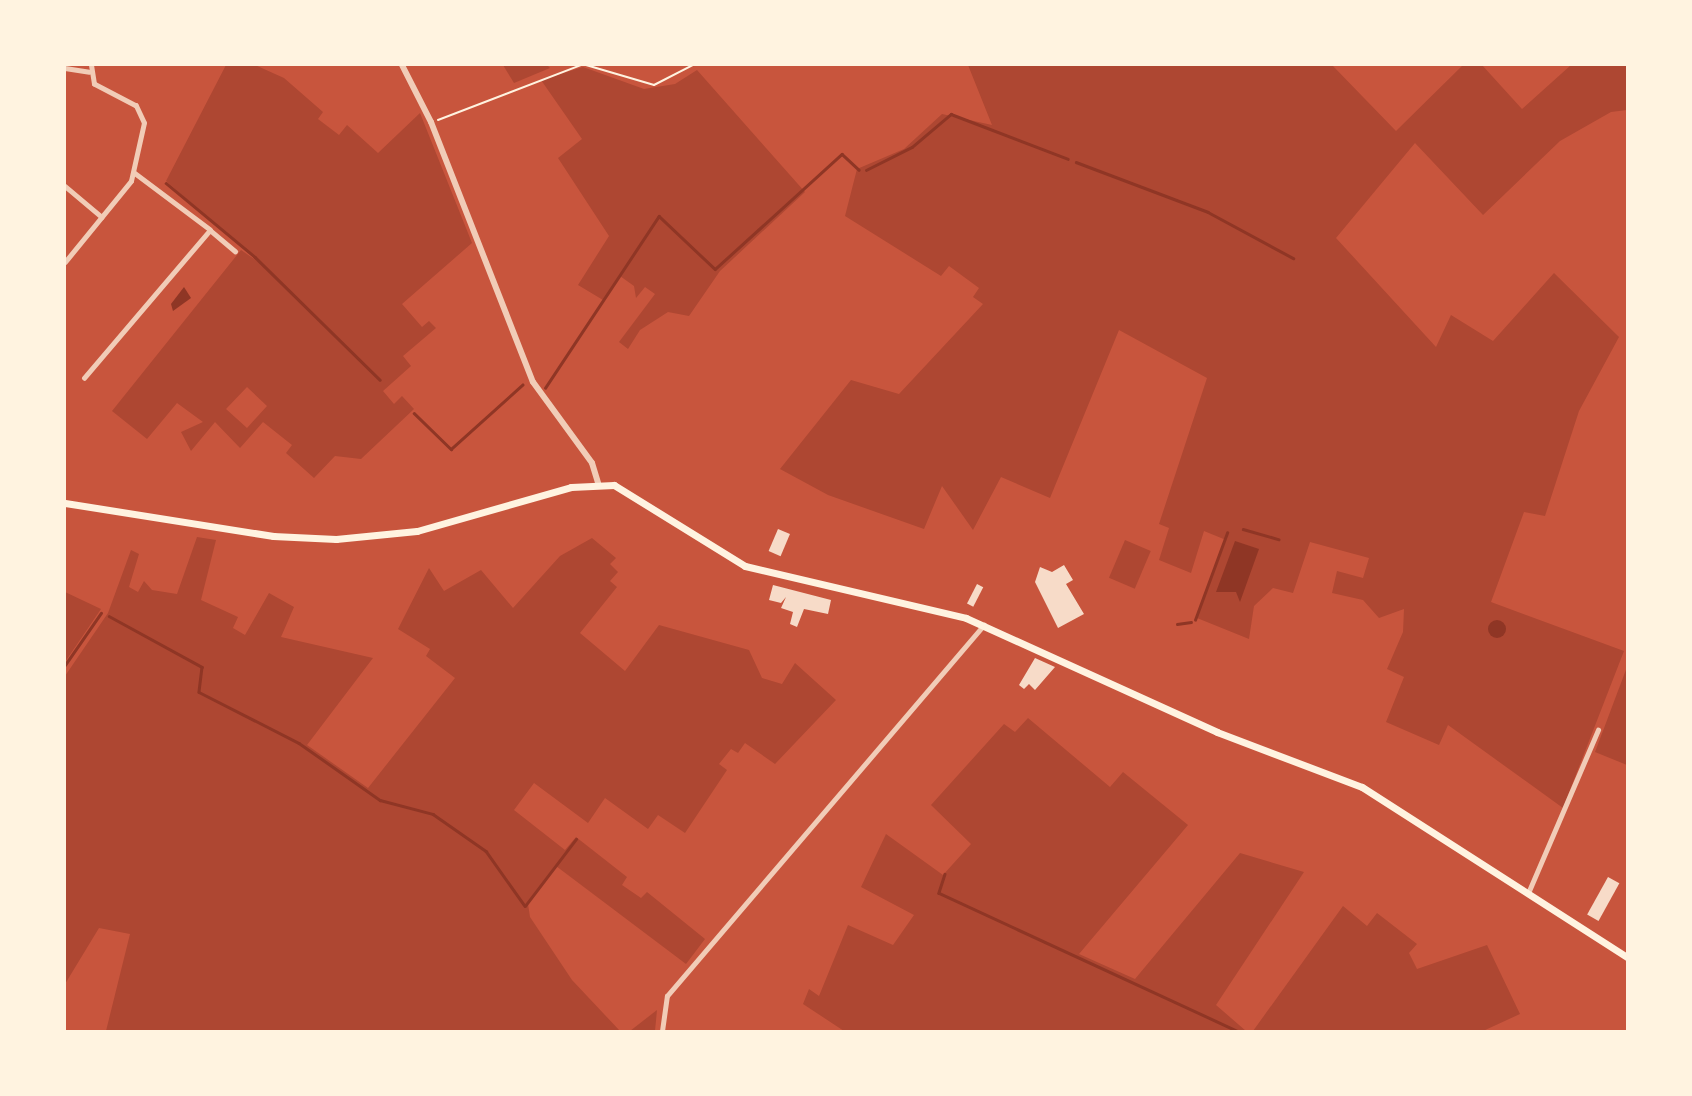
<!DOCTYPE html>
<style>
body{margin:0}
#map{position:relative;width:1692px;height:1096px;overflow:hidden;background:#c8553d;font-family:"Noto Serif",serif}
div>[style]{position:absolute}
.green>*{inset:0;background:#ae4732;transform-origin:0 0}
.water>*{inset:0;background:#8f3625}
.round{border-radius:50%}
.stream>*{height:2.5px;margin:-1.25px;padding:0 1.25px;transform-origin:1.25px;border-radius:1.25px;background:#8f3625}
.building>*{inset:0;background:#f7dbc8;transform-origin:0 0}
.path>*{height:2px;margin:-1px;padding:0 1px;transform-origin:1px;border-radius:1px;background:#fff3e0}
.minor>*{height:4.5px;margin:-2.25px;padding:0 2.25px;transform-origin:2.25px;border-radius:2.25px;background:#f1ccb7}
.tertiary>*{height:6px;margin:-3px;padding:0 3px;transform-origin:3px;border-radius:3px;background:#f1ccb7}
.secondary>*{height:7px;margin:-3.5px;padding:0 3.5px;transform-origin:3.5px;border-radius:3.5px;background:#fff3e0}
span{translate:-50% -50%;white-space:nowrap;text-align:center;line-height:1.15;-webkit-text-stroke:6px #fff3e0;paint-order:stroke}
.frame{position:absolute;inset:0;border:66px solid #fff3e0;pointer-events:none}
</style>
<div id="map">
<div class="green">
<i style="clip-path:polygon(evenodd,226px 65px,255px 65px,284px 78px,323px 112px,318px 119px,339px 135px,347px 125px,378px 153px,420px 113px,472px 243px,402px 304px,422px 327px,429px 321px,436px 328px,403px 356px,411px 366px,383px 391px,394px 404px,402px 396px,414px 409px,361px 459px,335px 456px,314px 478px,286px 453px,292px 445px,263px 422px,240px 448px,215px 422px,191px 451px,181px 432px,203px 422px,177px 403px,147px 439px,112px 411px,241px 250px,260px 263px,166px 181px,226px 65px,247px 387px,267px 406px,247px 428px,226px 409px,247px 387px)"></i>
<i style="clip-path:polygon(503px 65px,547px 65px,550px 68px,514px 83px)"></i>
<i style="clip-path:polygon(968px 65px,1332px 65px,1396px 131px,1463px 65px,1482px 65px,1522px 109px,1571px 65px,1627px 65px,1627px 110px,1611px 112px,1560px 141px,1483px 215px,1415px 143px,1336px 238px,1436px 347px,1451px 315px,1493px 341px,1554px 273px,1619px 337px,1579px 411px,1545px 516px,1524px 512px,1491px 602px,1624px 651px,1563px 808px,1448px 725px,1439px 745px,1386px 722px,1404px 677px,1387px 669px,1403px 632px,1404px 609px,1379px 618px,1363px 600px,1332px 593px,1337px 571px,1363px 578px,1369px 558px,1310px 542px,1293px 593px,1273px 588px,1254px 606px,1249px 639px,1197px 618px,1226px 540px,1204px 531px,1191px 573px,1159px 560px,1169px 528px,1159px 524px,1207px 378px,1119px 330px,1050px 498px,1001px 477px,973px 530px,942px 486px,924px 529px,828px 495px,780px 469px,851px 380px,899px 394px,983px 304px,973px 297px,979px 288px,949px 266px,941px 276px,845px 216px,857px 169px,904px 149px,942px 114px,992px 125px)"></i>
<i style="clip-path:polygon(583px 67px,644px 89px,675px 84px,697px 70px,805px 192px,720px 271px,689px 316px,668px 312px,640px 330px,628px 349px,619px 342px,655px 294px,645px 287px,636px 298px,634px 286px,620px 276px,603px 300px,578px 285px,609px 236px,558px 158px,582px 139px,541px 80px)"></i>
<i style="clip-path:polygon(197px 537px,216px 540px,201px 600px,238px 617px,233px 628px,245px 635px,269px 593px,294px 607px,281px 637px,373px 658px,307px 745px,368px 788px,455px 678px,426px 656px,430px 649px,398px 629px,429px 568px,444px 591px,481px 570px,513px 608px,560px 556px,592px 538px,616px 558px,610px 564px,618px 572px,610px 581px,617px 587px,580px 633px,625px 671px,659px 625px,749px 650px,762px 678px,782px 684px,795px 663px,836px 700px,775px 764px,745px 743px,738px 753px,731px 749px,719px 764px,727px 770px,685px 833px,658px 815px,648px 829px,605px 798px,588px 823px,534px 783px,514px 810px,565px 850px,576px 837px,627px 877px,622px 885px,641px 898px,647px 892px,705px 939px,686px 964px,556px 866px,528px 904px,530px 917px,572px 980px,620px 1031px,106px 1031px,130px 934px,99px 928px,65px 984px,65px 676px,108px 613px,131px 550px,139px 554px,129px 587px,138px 592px,144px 581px,152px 590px,177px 594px)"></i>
<i style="left:1125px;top:540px;width:28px;height:41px;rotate:23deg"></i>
<i style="clip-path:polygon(65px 592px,101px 609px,65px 662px)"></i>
<i style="clip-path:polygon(1627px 667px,1627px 765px,1595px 752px)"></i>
<i style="clip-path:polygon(1028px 718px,1110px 787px,1123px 772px,1188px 825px,1079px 954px,1135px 979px,1240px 853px,1304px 872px,1216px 1005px,1246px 1031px,844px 1031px,803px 1004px,809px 989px,819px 996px,848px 925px,893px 945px,914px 915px,861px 887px,886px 834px,943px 875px,971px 844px,931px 805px,1004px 724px,1015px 732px)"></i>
<i style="clip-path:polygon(1343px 906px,1367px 926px,1377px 913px,1417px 944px,1409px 953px,1417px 969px,1487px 945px,1520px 1014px,1483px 1031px,1253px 1031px)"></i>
<i style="clip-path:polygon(657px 1010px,655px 1031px,630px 1031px)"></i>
</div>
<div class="water">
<i style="clip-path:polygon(184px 287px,191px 298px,173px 311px,171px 304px)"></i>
<i style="clip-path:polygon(1235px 541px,1259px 549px,1240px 602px,1236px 592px,1216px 592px)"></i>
<i class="round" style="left:1488px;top:620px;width:18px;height:18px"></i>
</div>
<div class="stream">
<i style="left:1076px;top:162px;width:141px;rotate:20.7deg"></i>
<i style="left:1208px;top:212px;width:97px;rotate:28.4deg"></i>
<i style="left:866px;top:170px;width:51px;rotate:-26.6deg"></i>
<i style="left:912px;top:147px;width:51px;rotate:-40.2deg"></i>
<i style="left:951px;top:114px;width:125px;rotate:21deg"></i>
<i style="left:166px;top:183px;width:116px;rotate:39.7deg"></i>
<i style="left:255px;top:257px;width:175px;rotate:44.5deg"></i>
<i style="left:545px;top:388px;width:206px;rotate:-56.5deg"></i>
<i style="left:659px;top:216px;width:77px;rotate:43.4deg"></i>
<i style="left:715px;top:269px;width:171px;rotate:-42.2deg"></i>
<i style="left:842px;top:154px;width:23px;rotate:43deg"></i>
<i style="left:414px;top:413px;width:52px;rotate:44.2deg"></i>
<i style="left:451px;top:449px;width:96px;rotate:-42deg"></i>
<i style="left:1243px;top:529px;width:37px;rotate:16deg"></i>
<i style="left:109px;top:616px;width:106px;rotate:28.7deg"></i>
<i style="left:202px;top:667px;width:25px;rotate:97deg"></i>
<i style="left:199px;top:692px;width:112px;rotate:27deg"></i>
<i style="left:299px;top:743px;width:99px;rotate:35.1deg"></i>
<i style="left:380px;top:800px;width:55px;rotate:14.8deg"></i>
<i style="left:433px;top:814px;width:65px;rotate:34.9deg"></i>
<i style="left:486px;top:851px;width:67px;rotate:54.7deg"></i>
<i style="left:525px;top:906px;width:84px;rotate:-52.7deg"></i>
<i style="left:1195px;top:620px;width:93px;rotate:-69.8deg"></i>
<i style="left:1177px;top:624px;width:14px;rotate:-8deg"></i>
<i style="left:65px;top:665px;width:63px;rotate:-55.3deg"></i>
<i style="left:945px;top:874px;width:20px;rotate:108deg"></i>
<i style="left:939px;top:893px;width:328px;rotate:24.8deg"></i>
</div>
<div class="building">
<i style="left:778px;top:529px;width:13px;height:24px;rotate:23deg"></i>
<i style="clip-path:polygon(1064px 565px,1073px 580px,1066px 584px,1084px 614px,1058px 628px,1035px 582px,1040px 567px,1052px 572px)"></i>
<i style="left:977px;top:584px;width:7px;height:22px;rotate:27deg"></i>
<i style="clip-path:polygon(773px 585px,831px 600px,828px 614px,804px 609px,797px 627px,790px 624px,793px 612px,781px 608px,786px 597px,781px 603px,769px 600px)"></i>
<i style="clip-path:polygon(1035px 658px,1055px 667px,1035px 690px,1029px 684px,1024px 689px,1019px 685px)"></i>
<i style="left:1608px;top:877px;width:13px;height:43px;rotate:29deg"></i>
</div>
<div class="path">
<i style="left:586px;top:65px;width:71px;rotate:16.4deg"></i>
<i style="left:654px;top:85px;width:44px;rotate:-27.1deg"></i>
<i style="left:438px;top:120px;width:153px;rotate:-21deg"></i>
</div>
<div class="minor">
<i style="left:65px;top:68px;width:24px;rotate:9deg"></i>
<i style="left:65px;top:186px;width:48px;rotate:40deg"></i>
<i style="left:210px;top:230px;width:33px;rotate:40deg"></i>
<i style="left:65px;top:262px;width:104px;rotate:-50.8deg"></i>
<i style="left:131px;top:181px;width:59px;rotate:-77.4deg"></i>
<i style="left:144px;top:123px;width:19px;rotate:-115deg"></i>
<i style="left:136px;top:106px;width:47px;rotate:-152.4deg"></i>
<i style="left:94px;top:84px;width:19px;rotate:-99deg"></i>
<i style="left:84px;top:378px;width:194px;rotate:-49.6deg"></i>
<i style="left:210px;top:230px;width:95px;rotate:-143.1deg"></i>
<i style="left:1529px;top:891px;width:175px;rotate:-66.8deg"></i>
<i style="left:662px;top:1031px;width:35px;rotate:-82deg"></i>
<i style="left:667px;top:996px;width:488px;rotate:-49.5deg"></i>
</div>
<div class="tertiary">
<i style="left:402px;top:65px;width:64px;rotate:63deg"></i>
<i style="left:431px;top:122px;width:279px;rotate:68.6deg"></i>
<i style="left:533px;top:382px;width:100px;rotate:53.9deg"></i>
<i style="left:592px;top:463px;width:21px;rotate:73deg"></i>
</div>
<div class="secondary">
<i style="left:65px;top:503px;width:211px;rotate:9deg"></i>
<i style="left:273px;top:536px;width:63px;rotate:2.7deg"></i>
<i style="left:336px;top:539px;width:81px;rotate:-5.6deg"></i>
<i style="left:417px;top:531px;width:160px;rotate:-15.9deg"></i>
<i style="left:571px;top:487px;width:43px;rotate:-2.7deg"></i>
<i style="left:614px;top:485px;width:154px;rotate:31.7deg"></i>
<i style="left:745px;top:566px;width:227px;rotate:13.2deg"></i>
<i style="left:966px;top:618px;width:276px;rotate:24.4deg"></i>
<i style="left:1217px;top:732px;width:155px;rotate:20.8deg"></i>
<i style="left:1362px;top:787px;width:315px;rotate:32.7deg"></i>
</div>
<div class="frame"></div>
</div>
